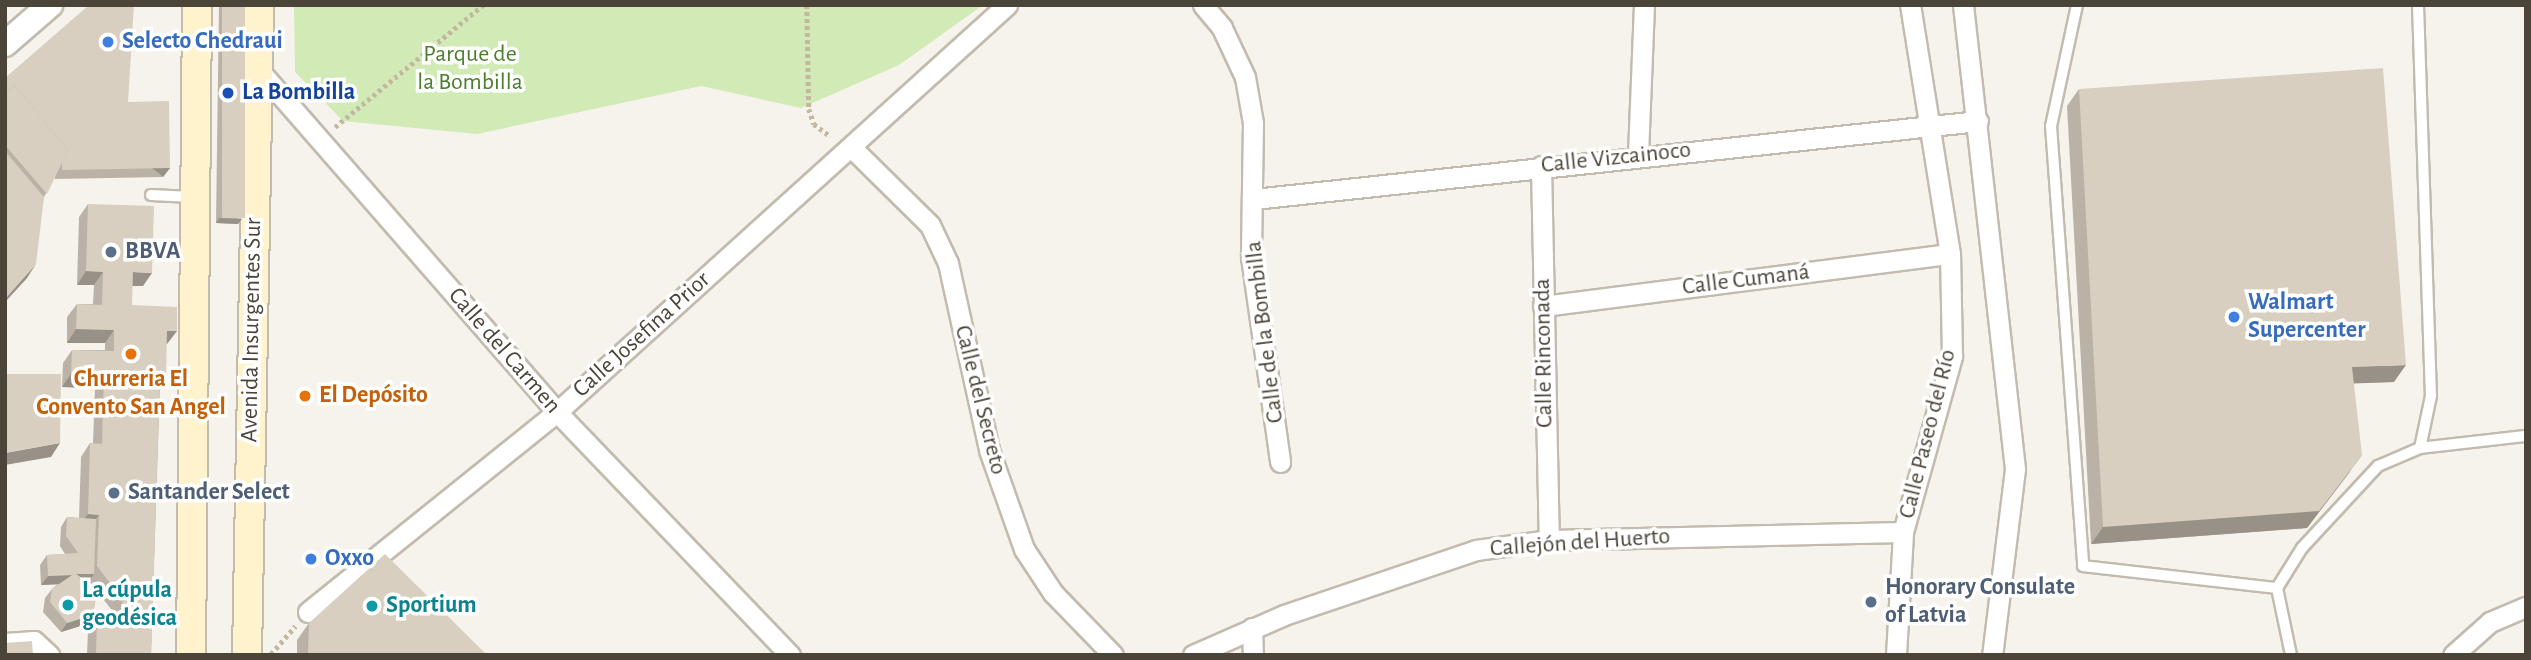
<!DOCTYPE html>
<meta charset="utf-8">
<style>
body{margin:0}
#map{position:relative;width:2531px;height:660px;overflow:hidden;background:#f6f3ec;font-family:"Alegreya Sans",sans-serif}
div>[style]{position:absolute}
.green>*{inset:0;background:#d2eab5}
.path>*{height:4.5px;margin-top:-2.25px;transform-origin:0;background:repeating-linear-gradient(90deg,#c4b79f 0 3.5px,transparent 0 7px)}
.roads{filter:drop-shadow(2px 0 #c2bbae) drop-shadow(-2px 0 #c2bbae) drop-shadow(0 2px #c2bbae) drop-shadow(0 -2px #c2bbae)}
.service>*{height:10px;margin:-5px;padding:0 5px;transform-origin:5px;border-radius:5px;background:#fff}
.minor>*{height:19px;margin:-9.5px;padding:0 9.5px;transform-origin:9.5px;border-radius:9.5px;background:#fff}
.tertiary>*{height:24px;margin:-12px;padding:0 12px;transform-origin:12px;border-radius:12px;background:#fff}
.secondary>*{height:28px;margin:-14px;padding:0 14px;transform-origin:14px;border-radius:14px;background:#fff3cd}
.wall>*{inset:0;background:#bab2a6}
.shaded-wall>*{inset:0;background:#979187;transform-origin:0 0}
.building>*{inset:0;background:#d8cfc1;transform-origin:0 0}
.dots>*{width:19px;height:19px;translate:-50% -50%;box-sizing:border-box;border:4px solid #fff;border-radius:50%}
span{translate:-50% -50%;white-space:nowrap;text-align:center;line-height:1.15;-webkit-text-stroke:7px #fff;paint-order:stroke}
.shop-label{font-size:24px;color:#366cbe;font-weight:700}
.left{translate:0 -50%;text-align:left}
.park-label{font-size:24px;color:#4a7f2a}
.transit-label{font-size:24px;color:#164399;font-weight:700}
.street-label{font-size:24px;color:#4b4439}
.service-label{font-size:24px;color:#4e5e75;font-weight:700}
.food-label{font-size:24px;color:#c56008;font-weight:700}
.culture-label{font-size:24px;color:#0d838f;font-weight:700}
.frame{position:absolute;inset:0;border:7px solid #4b4439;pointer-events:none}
</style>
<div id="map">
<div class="green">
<i style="clip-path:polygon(294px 5px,983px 5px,899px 65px,801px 108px,701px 86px,477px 134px,343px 121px,295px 72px)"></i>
</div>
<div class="path">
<i style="left:807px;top:5px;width:104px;rotate:88.9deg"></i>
<i style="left:809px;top:109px;width:16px;rotate:72deg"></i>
<i style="left:814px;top:124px;width:21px;rotate:37deg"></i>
<i style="left:335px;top:127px;width:192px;rotate:-39.5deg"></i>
<i style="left:271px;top:654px;width:37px;rotate:-49deg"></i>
</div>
<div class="roads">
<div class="service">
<i style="left:2077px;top:5px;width:124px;rotate:102.1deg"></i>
<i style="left:2051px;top:126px;width:441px;rotate:85.8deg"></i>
<i style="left:2083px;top:566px;width:195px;rotate:6.5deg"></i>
<i style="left:2418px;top:5px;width:391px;rotate:88.1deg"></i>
<i style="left:2431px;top:396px;width:53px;rotate:101.9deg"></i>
<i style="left:151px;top:195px;width:41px;rotate:2.8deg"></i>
<i style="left:2291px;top:655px;width:68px;rotate:-101.8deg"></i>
<i style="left:2277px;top:588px;width:47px;rotate:-58deg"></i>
<i style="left:2302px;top:548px;width:112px;rotate:-47.2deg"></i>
<i style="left:2378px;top:466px;width:46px;rotate:-23.2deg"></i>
<i style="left:2420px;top:448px;width:107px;rotate:-6.5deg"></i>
</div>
<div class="minor">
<i style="left:1203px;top:5px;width:30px;rotate:50deg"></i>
<i style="left:1222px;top:28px;width:54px;rotate:64.9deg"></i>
<i style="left:1245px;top:77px;width:47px;rotate:80.1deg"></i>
<i style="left:1253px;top:123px;width:134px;rotate:90.9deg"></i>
<i style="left:1251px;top:257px;width:207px;rotate:81.9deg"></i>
<i style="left:1963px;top:5px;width:467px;rotate:83.6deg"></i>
<i style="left:2015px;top:469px;width:187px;rotate:97deg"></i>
<i style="left:257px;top:68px;width:456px;rotate:48.9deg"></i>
<i style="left:557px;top:412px;width:337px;rotate:46.2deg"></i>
<i style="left:851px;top:147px;width:111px;rotate:44.6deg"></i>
<i style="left:930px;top:225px;width:42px;rotate:64.7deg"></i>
<i style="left:948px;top:263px;width:191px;rotate:77.6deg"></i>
<i style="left:989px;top:450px;width:105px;rotate:70.5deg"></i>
<i style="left:1024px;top:549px;width:53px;rotate:56.6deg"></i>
<i style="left:1053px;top:593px;width:86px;rotate:45.9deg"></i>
<i style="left:1638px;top:154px;width:149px;rotate:-87.7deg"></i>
<i style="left:1541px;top:166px;width:374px;rotate:88.8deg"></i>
<i style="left:1254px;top:199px;width:728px;rotate:-6.15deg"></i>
<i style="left:1543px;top:306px;width:410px;rotate:-7.3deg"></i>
<i style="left:308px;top:612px;width:319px;rotate:-38.8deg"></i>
<i style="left:557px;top:412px;width:607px;rotate:-42.13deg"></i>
<i style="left:1252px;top:628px;width:27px;rotate:88deg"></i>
<i style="left:5px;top:643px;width:29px;rotate:-4deg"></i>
<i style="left:34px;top:641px;width:21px;rotate:43deg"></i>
<i style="left:1193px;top:655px;width:99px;rotate:-23.7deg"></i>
<i style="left:1284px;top:615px;width:203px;rotate:-18.7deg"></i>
<i style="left:1476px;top:550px;width:74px;rotate:-7.8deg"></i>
<i style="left:1549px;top:540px;width:354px;rotate:-1.3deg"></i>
<i style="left:1896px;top:655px;width:123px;rotate:-86.7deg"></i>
<i style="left:1903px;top:532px;width:183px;rotate:-74.4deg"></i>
<i style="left:1952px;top:356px;width:102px;rotate:-91.1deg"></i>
<i style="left:1950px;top:254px;width:252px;rotate:-99.1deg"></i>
<i style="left:2453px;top:655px;width:50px;rotate:-41.7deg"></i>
<i style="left:2490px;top:622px;width:39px;rotate:-23deg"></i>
</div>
<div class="tertiary">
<i style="left:5px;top:44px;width:60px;rotate:-40.9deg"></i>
</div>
<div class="secondary">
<i style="left:191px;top:655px;width:650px;rotate:-89.47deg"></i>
<i style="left:247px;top:655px;width:650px;rotate:-88.94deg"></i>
</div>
</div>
<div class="wall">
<i style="clip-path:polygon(219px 5px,245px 5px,238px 224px,216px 223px)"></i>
<i style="clip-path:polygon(5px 78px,128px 102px,170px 168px,163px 177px,55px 179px,55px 176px,44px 197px,27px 278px,5px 302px)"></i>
<i style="clip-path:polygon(2079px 89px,2394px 382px,2354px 383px,2350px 472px,2307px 528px,2091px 544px,2067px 106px)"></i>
<i style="clip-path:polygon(88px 204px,143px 286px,132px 286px,132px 305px,177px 331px,166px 344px,166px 376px,160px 385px,151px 655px,87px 655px,88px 629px,97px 616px,113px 617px,114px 613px,97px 591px,93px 615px,87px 624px,61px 632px,43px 612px,45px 598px,52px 589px,58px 584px,41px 585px,40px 565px,47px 555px,65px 554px,60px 546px,61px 527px,67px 517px,79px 518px,81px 457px,90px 443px,93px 443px,95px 388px,62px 387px,63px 363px,72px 350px,105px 350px,105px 343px,67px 343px,67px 317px,77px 304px,93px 304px,94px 285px,77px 285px,79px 217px)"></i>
<i style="clip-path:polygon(309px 623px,487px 655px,297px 655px,297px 640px)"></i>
</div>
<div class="shaded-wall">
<i style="left:170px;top:168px;width:11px;height:108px;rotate:128deg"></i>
<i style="clip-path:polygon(219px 218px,242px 219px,238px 224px,216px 223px)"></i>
<i style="clip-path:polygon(36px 264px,27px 278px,5px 302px,5px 299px)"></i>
<i style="clip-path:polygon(86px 271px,103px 272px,94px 285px,77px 285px)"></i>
<i style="clip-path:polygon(133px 272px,152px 273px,143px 286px,123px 286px)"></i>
<i style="clip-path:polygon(76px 329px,114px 330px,105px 343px,67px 343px)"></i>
<i style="clip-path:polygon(167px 331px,177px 331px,167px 344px,157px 344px)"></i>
<i style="clip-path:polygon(2406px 365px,2394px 382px,2340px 384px,2352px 367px)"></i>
<i style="clip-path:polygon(71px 374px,104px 375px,95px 388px,62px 387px)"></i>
<i style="clip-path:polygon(160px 376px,166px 376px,156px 390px)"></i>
<i style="clip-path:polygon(60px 443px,51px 457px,5px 465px,5px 453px)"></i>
<i style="clip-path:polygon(2362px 455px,2307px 528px,2091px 544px,2103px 527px)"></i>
<i style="clip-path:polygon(88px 514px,99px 515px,89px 528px,78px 528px)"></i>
<i style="clip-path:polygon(76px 574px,94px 574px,88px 583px)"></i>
<i style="clip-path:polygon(72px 575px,65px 584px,41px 585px,48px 576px)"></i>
<i style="clip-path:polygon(93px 615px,87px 624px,61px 632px,67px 623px)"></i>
</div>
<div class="building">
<i style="clip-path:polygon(89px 5px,134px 5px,128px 102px,169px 101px,170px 168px,62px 170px,62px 162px,68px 150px,14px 85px,7px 91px,5px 89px,5px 78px)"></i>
<i style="left:222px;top:5px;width:23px;height:213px"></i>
<i style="clip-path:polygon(2383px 68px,2406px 365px,2352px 367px,2362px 455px,2319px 511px,2103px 527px,2079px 89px)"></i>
<i style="clip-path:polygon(14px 85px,68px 150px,47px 194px,5px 145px,5px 93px)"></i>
<i style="clip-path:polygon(5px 151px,44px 197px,36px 264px,5px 299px)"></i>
<i style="clip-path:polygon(88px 204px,154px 206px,152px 273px,133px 272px,132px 305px,177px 307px,177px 331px,167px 331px,166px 376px,160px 376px,151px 655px,96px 655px,97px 616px,119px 617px,123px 600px,97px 566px,99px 515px,88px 514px,90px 443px,102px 444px,104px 375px,71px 374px,72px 350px,114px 351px,114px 330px,76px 329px,77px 304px,102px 305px,103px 272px,86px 271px)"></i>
<i style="clip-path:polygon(5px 374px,61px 374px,60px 443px,5px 453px)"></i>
<i style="clip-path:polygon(67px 517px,96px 519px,94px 574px,76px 574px,97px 588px,93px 615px,67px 623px,50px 602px,52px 589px,72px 575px,48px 576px,47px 555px,78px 553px,66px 536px)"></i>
<i style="clip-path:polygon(385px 554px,487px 655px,308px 655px,309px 623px)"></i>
<i style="clip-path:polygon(32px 641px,33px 655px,5px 655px,5px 643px)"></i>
</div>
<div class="dots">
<i style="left:108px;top:42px;background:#3f7fe0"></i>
<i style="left:228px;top:93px;background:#1a4fb4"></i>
<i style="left:111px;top:252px;background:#5c6f8a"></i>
<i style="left:2234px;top:317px;background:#3f7fe0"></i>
<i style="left:131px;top:354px;background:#e8710a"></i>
<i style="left:305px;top:396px;background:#e8710a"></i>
<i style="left:114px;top:493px;background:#5c6f8a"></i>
<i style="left:311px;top:559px;background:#3f7fe0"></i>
<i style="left:1871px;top:602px;background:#5c6f8a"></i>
<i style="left:68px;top:605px;background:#0f9aa8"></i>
<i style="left:372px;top:606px;background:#0f9aa8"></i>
</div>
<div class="shop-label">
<span class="left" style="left:122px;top:42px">Selecto Chedraui</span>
<span class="left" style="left:2248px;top:317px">Walmart<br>Supercenter</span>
<span class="left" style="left:325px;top:559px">Oxxo</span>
</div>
<div class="park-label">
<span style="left:470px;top:69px">Parque de<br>la Bombilla</span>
</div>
<div class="transit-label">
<span class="left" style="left:242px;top:93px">La Bombilla</span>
</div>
<div class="street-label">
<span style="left:1616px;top:158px;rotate:-6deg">Calle Vizcainoco</span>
<span style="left:1746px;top:280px;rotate:-7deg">Calle Cumaná</span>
<span style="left:252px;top:330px;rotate:-89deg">Avenida Insurgentes Sur</span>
<span style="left:1265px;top:332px;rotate:-97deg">Calle de la Bombilla</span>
<span style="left:642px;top:335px;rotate:-42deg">Calle Josefina Prior</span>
<span style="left:504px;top:351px;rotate:49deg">Calle del Carmen</span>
<span style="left:1544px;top:353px;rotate:-91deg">Calle Rinconada</span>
<span style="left:980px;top:400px;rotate:76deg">Calle del Secreto</span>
<span style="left:1928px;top:434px;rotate:-76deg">Calle Paseo del Río</span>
<span style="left:1580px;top:543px;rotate:-4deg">Callejón del Huerto</span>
</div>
<div class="service-label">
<span class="left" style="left:125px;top:252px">BBVA</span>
<span class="left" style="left:128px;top:493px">Santander Select</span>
<span class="left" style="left:1885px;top:602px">Honorary Consulate<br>of Latvia</span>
</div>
<div class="food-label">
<span style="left:131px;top:394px">Churreria El<br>Convento San Angel</span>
<span class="left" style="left:319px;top:396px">El Depósito</span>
</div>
<div class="culture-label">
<span class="left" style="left:82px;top:605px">La cúpula<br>geodésica</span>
<span class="left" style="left:386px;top:606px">Sportium</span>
</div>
<div class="frame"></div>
</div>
